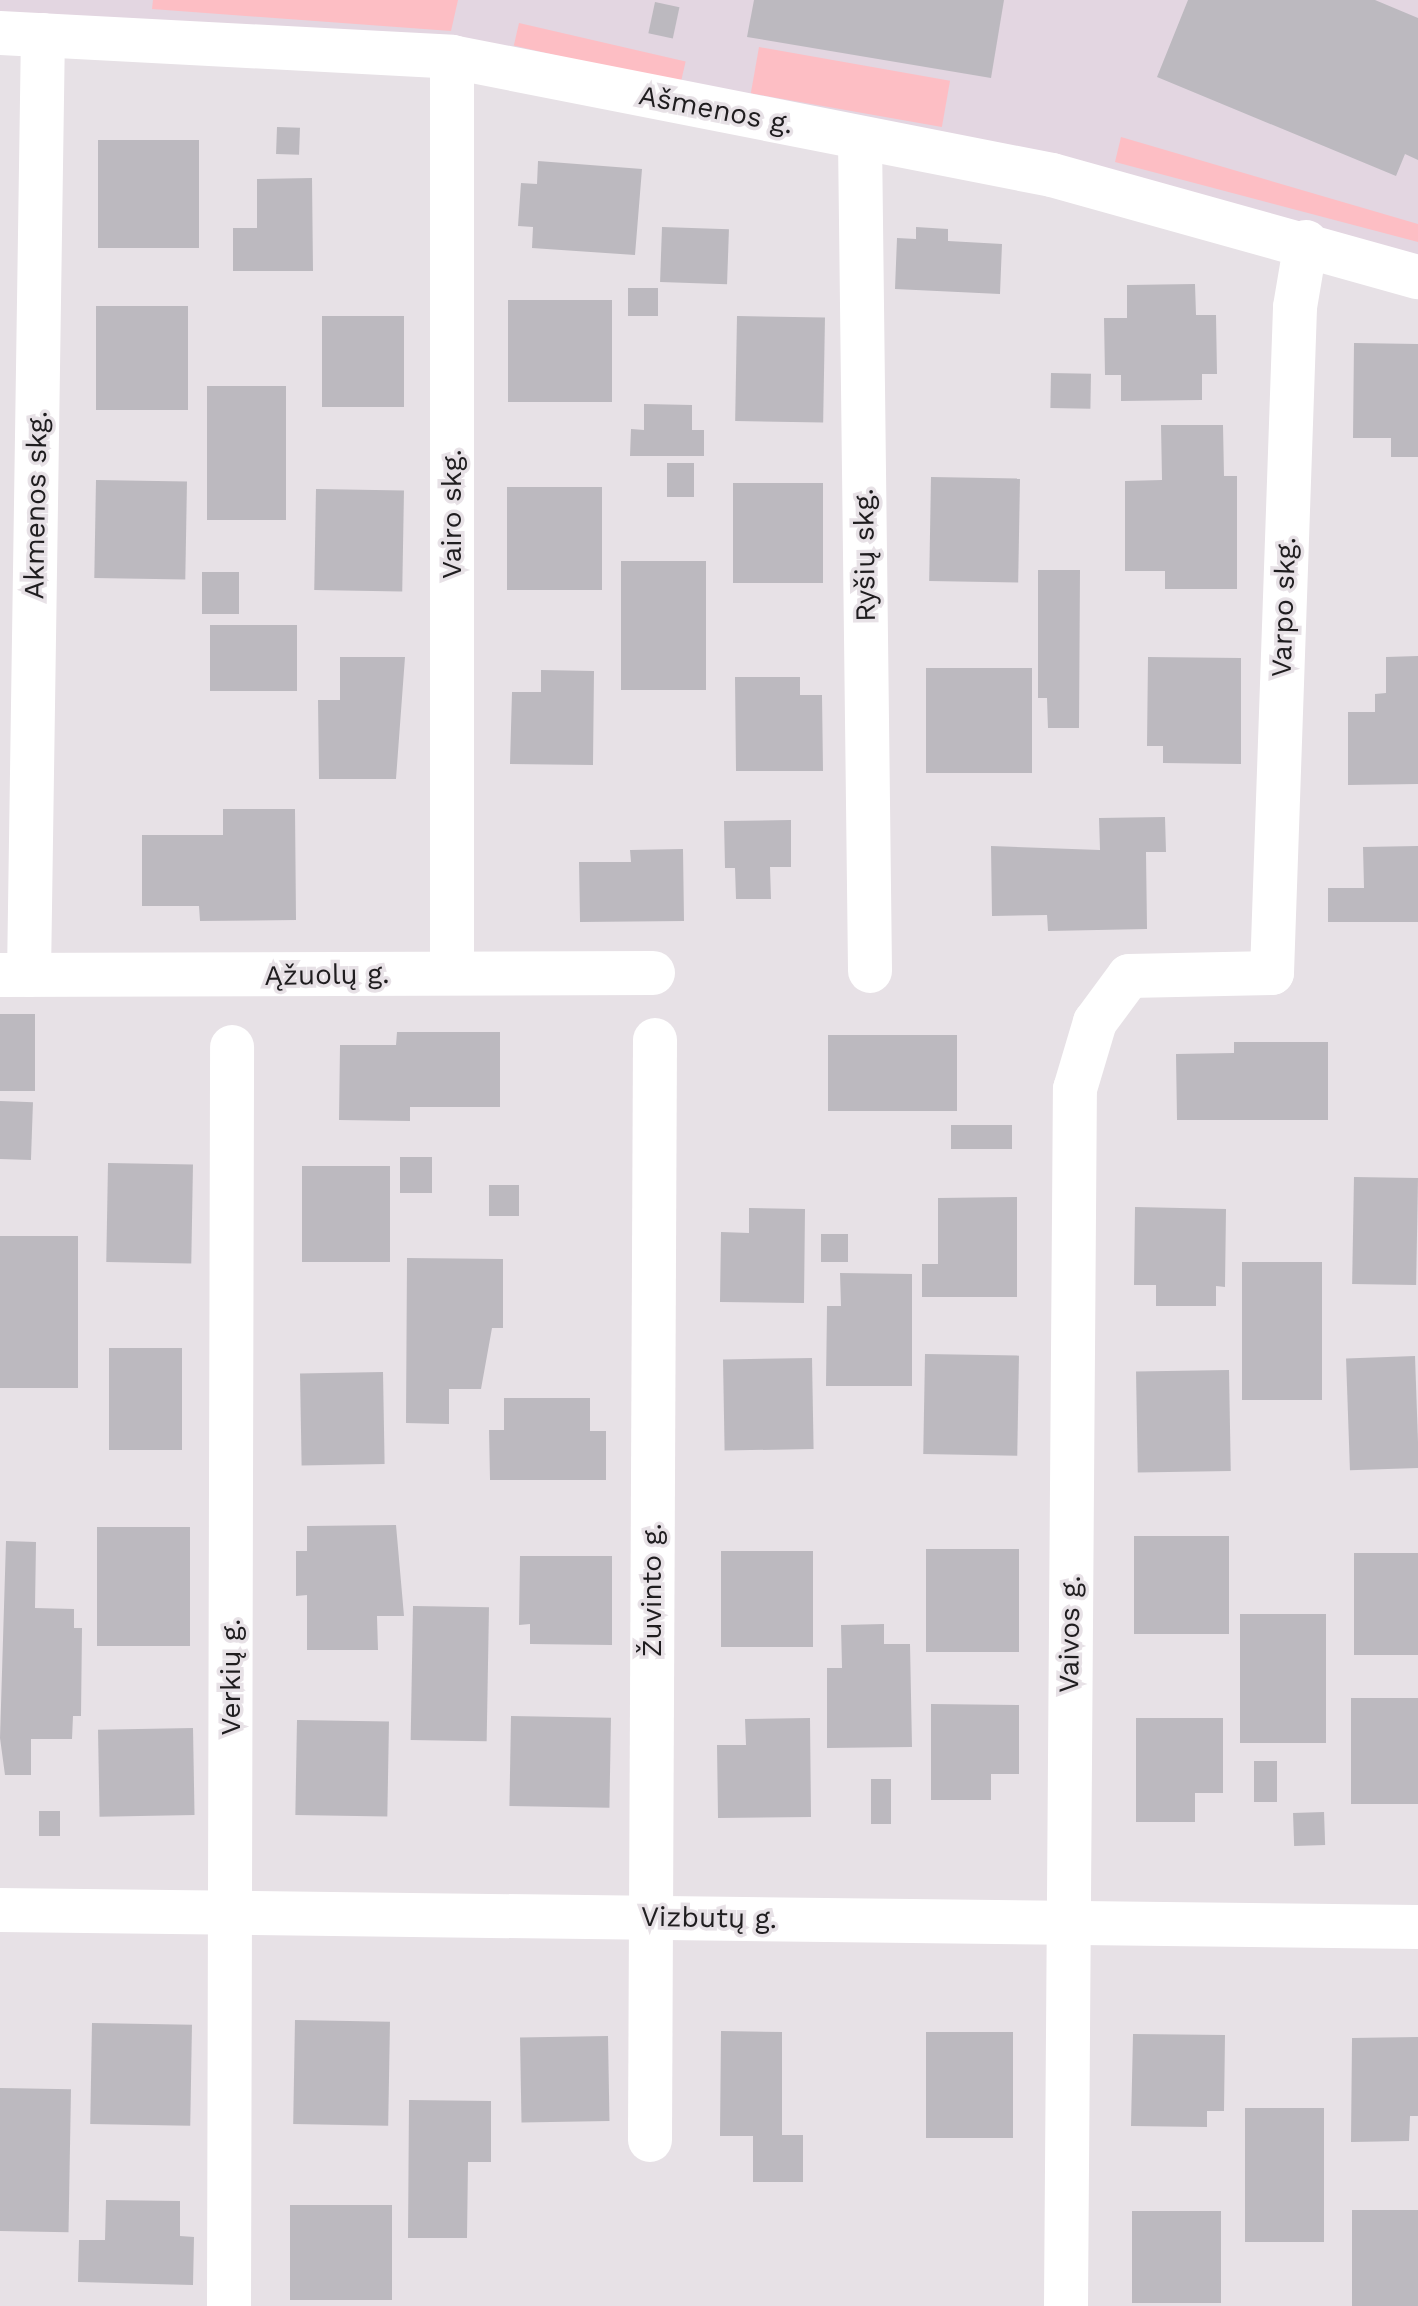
<!DOCTYPE html>
<meta charset="utf-8">
<style>
body{margin:0}
#map{position:relative;width:1418px;height:2306px;overflow:hidden;background:#e7e1e6;font-family:"Work Sans",sans-serif}
div>[style]{position:absolute}
.built>*{inset:0;background:#e3d6e1}
.green>*{inset:0;background:#fdbec4;transform-origin:0 0}
.building>*{inset:0;background:#bcb9bf;transform-origin:0 0}
.minor>*{height:44px;margin:-22px;padding:0 22px;transform-origin:22px;border-radius:22px;background:#fff}
span{translate:-50% -50%;white-space:nowrap;text-align:center;line-height:1.15;-webkit-text-stroke:7px #e7e1e6;paint-order:stroke}
.street-label{font-size:28px;color:#1f1d1f}
</style>
<div id="map">
<div class="built">
<i style="clip-path:polygon(0 0,1418px 0,1418px 255px,1111px 171px,749px 101px,0 20px)"></i>
</div>
<div class="green">
<i style="clip-path:polygon(153px 0,458px 0,451px 31px,152px 9px)"></i>
<i style="left:519px;top:23px;width:171px;height:23px;rotate:13deg"></i>
<i style="left:759px;top:47px;width:194px;height:47px;rotate:10deg"></i>
<i style="clip-path:polygon(1121px 137px,1418px 224px,1418px 242px,1115px 162px)"></i>
</div>
<div class="building">
<i style="clip-path:polygon(754px 0,1004px 0,991px 78px,747px 37px)"></i>
<i style="clip-path:polygon(1188px 0,1375px 0,1418px 18px,1418px 160px,1405px 154px,1396px 176px,1157px 77px)"></i>
<i style="left:655px;top:2px;width:25px;height:32px;rotate:12deg"></i>
<i style="left:277px;top:127px;width:23px;height:27px;rotate:2deg"></i>
<i style="left:98px;top:140px;width:101px;height:108px"></i>
<i style="clip-path:polygon(538px 161px,642px 169px,635px 255px,532px 248px,533px 227px,518px 226px,521px 183px,537px 184px)"></i>
<i style="clip-path:polygon(312px 178px,313px 271px,233px 271px,233px 228px,257px 228px,257px 179px)"></i>
<i style="left:662px;top:227px;width:67px;height:55px;rotate:2deg"></i>
<i style="clip-path:polygon(916px 227px,948px 229px,948px 241px,1002px 244px,1000px 294px,895px 289px,897px 238px,916px 239px)"></i>
<i style="clip-path:polygon(1195px 284px,1196px 315px,1216px 315px,1217px 374px,1202px 374px,1202px 400px,1121px 401px,1121px 375px,1105px 375px,1104px 318px,1127px 318px,1127px 285px)"></i>
<i style="left:658px;top:288px;width:28px;height:30px;rotate:90deg"></i>
<i style="left:508px;top:300px;width:104px;height:102px"></i>
<i style="left:188px;top:306px;width:104px;height:92px;rotate:90deg"></i>
<i style="left:322px;top:316px;width:82px;height:91px"></i>
<i style="left:737px;top:316px;width:88px;height:105px;rotate:1deg"></i>
<i style="clip-path:polygon(1354px 343px,1418px 344px,1418px 457px,1391px 457px,1391px 438px,1353px 438px)"></i>
<i style="left:1051px;top:373px;width:40px;height:35px;rotate:1deg"></i>
<i style="left:207px;top:386px;width:79px;height:134px"></i>
<i style="clip-path:polygon(644px 404px,692px 405px,692px 430px,704px 430px,704px 456px,630px 456px,631px 429px,644px 430px)"></i>
<i style="clip-path:polygon(1161px 425px,1223px 425px,1224px 476px,1237px 476px,1237px 589px,1165px 589px,1165px 571px,1125px 571px,1125px 481px,1162px 480px)"></i>
<i style="left:667px;top:463px;width:27px;height:34px"></i>
<i style="left:931px;top:477px;width:89px;height:104px;rotate:1deg"></i>
<i style="left:96px;top:480px;width:91px;height:98px;rotate:1deg"></i>
<i style="left:733px;top:483px;width:90px;height:100px"></i>
<i style="left:507px;top:487px;width:95px;height:103px"></i>
<i style="left:316px;top:489px;width:88px;height:101px;rotate:1deg"></i>
<i style="left:621px;top:561px;width:85px;height:129px"></i>
<i style="clip-path:polygon(1038px 570px,1080px 570px,1079px 728px,1048px 728px,1047px 698px,1038px 698px)"></i>
<i style="left:202px;top:572px;width:37px;height:42px"></i>
<i style="left:210px;top:625px;width:87px;height:66px"></i>
<i style="clip-path:polygon(1418px 656px,1418px 784px,1348px 785px,1348px 712px,1375px 712px,1375px 694px,1386px 693px,1386px 657px)"></i>
<i style="clip-path:polygon(340px 657px,405px 657px,396px 779px,319px 779px,318px 700px,340px 700px)"></i>
<i style="clip-path:polygon(1148px 657px,1241px 658px,1241px 764px,1163px 763px,1163px 746px,1147px 746px)"></i>
<i style="left:1032px;top:668px;width:105px;height:106px;rotate:90deg"></i>
<i style="clip-path:polygon(541px 670px,594px 671px,593px 765px,510px 764px,512px 692px,541px 692px)"></i>
<i style="clip-path:polygon(735px 677px,800px 677px,800px 695px,822px 695px,823px 771px,736px 771px)"></i>
<i style="clip-path:polygon(223px 809px,295px 809px,296px 920px,200px 921px,199px 906px,142px 906px,142px 835px,223px 835px)"></i>
<i style="clip-path:polygon(1165px 817px,1166px 852px,1146px 852px,1147px 929px,1048px 931px,1047px 915px,992px 916px,991px 846px,1100px 850px,1099px 818px)"></i>
<i style="clip-path:polygon(791px 820px,791px 867px,770px 867px,771px 899px,736px 899px,735px 868px,725px 868px,724px 821px)"></i>
<i style="clip-path:polygon(1418px 846px,1418px 922px,1328px 922px,1328px 888px,1364px 888px,1363px 847px)"></i>
<i style="clip-path:polygon(683px 849px,684px 921px,580px 922px,579px 862px,631px 862px,630px 850px)"></i>
<i style="left:0;top:1014px;width:35px;height:77px"></i>
<i style="clip-path:polygon(397px 1032px,500px 1032px,500px 1107px,410px 1107px,410px 1121px,339px 1120px,340px 1045px,396px 1045px)"></i>
<i style="left:828px;top:1035px;width:129px;height:76px"></i>
<i style="clip-path:polygon(1234px 1042px,1328px 1042px,1328px 1120px,1177px 1120px,1176px 1054px,1234px 1053px)"></i>
<i style="left:0;top:1101px;width:33px;height:58px;rotate:2deg"></i>
<i style="left:951px;top:1125px;width:61px;height:24px"></i>
<i style="left:400px;top:1157px;width:32px;height:36px"></i>
<i style="left:108px;top:1163px;width:85px;height:99px;rotate:1deg"></i>
<i style="left:302px;top:1166px;width:88px;height:96px"></i>
<i style="left:1354px;top:1177px;width:64px;height:107px;rotate:1deg"></i>
<i style="left:489px;top:1185px;width:30px;height:31px"></i>
<i style="clip-path:polygon(1017px 1197px,1017px 1297px,922px 1297px,922px 1264px,938px 1264px,938px 1198px)"></i>
<i style="clip-path:polygon(1135px 1207px,1226px 1209px,1225px 1287px,1216px 1286px,1216px 1306px,1156px 1306px,1156px 1285px,1134px 1285px)"></i>
<i style="clip-path:polygon(749px 1208px,805px 1209px,804px 1303px,720px 1302px,721px 1232px,749px 1233px)"></i>
<i style="left:821px;top:1234px;width:27px;height:28px"></i>
<i style="left:0;top:1236px;width:78px;height:152px"></i>
<i style="clip-path:polygon(407px 1258px,503px 1259px,503px 1328px,492px 1328px,481px 1389px,449px 1389px,449px 1424px,406px 1423px)"></i>
<i style="left:1242px;top:1262px;width:80px;height:138px"></i>
<i style="clip-path:polygon(840px 1273px,912px 1274px,912px 1386px,826px 1386px,827px 1306px,841px 1306px)"></i>
<i style="left:182px;top:1348px;width:102px;height:73px;rotate:90deg"></i>
<i style="left:925px;top:1354px;width:94px;height:100px;rotate:1deg"></i>
<i style="left:1415px;top:1356px;width:112px;height:69px;rotate:88deg"></i>
<i style="left:812px;top:1358px;width:91px;height:89px;rotate:89deg"></i>
<i style="left:1229px;top:1370px;width:101px;height:93px;rotate:89deg"></i>
<i style="left:383px;top:1372px;width:92px;height:83px;rotate:89deg"></i>
<i style="clip-path:polygon(504px 1398px,590px 1398px,590px 1431px,606px 1431px,606px 1480px,490px 1480px,489px 1430px,504px 1430px)"></i>
<i style="clip-path:polygon(396px 1525px,404px 1616px,377px 1616px,378px 1650px,307px 1650px,307px 1595px,296px 1596px,296px 1551px,307px 1551px,307px 1526px)"></i>
<i style="left:97px;top:1527px;width:93px;height:119px"></i>
<i style="left:1134px;top:1536px;width:95px;height:98px"></i>
<i style="clip-path:polygon(6px 1541px,36px 1542px,35px 1608px,74px 1609px,74px 1628px,82px 1628px,81px 1716px,73px 1716px,72px 1739px,31px 1739px,31px 1775px,5px 1775px,0 1738px)"></i>
<i style="left:926px;top:1549px;width:93px;height:103px"></i>
<i style="left:721px;top:1551px;width:92px;height:96px"></i>
<i style="left:1354px;top:1553px;width:64px;height:102px"></i>
<i style="clip-path:polygon(520px 1556px,612px 1556px,612px 1645px,530px 1644px,530px 1624px,519px 1625px)"></i>
<i style="left:413px;top:1606px;width:76px;height:134px;rotate:1deg"></i>
<i style="left:1326px;top:1614px;width:129px;height:86px;rotate:90deg"></i>
<i style="clip-path:polygon(884px 1624px,884px 1644px,910px 1644px,912px 1747px,827px 1748px,827px 1668px,842px 1668px,841px 1625px)"></i>
<i style="left:1351px;top:1698px;width:67px;height:106px"></i>
<i style="clip-path:polygon(931px 1704px,1019px 1705px,1019px 1774px,991px 1774px,991px 1800px,931px 1800px)"></i>
<i style="left:511px;top:1716px;width:100px;height:90px;rotate:1deg"></i>
<i style="clip-path:polygon(810px 1718px,811px 1817px,718px 1818px,717px 1745px,746px 1745px,745px 1719px)"></i>
<i style="clip-path:polygon(1136px 1718px,1223px 1718px,1223px 1793px,1195px 1793px,1195px 1822px,1136px 1822px)"></i>
<i style="left:297px;top:1720px;width:92px;height:95px;rotate:1deg"></i>
<i style="left:193px;top:1728px;width:87px;height:95px;rotate:89deg"></i>
<i style="left:1277px;top:1761px;width:41px;height:23px;rotate:90deg"></i>
<i style="left:891px;top:1779px;width:45px;height:20px;rotate:90deg"></i>
<i style="left:60px;top:1811px;width:25px;height:21px;rotate:90deg"></i>
<i style="left:1324px;top:1812px;width:33px;height:31px;rotate:88deg"></i>
<i style="left:295px;top:2020px;width:95px;height:104px;rotate:1deg"></i>
<i style="left:92px;top:2023px;width:100px;height:101px;rotate:1deg"></i>
<i style="clip-path:polygon(721px 2031px,782px 2032px,782px 2135px,803px 2135px,803px 2182px,753px 2182px,753px 2136px,720px 2136px)"></i>
<i style="left:926px;top:2032px;width:87px;height:106px"></i>
<i style="clip-path:polygon(1133px 2034px,1225px 2035px,1224px 2111px,1207px 2111px,1207px 2127px,1131px 2126px)"></i>
<i style="left:608px;top:2036px;width:85px;height:88px;rotate:89deg"></i>
<i style="clip-path:polygon(1418px 2037px,1418px 2116px,1410px 2116px,1409px 2141px,1351px 2142px,1352px 2038px)"></i>
<i style="left:0;top:2088px;width:71px;height:143px;rotate:1deg"></i>
<i style="clip-path:polygon(409px 2100px,491px 2101px,491px 2162px,468px 2162px,467px 2238px,408px 2238px)"></i>
<i style="left:1245px;top:2108px;width:79px;height:134px"></i>
<i style="clip-path:polygon(106px 2200px,180px 2201px,180px 2236px,194px 2237px,193px 2285px,78px 2282px,79px 2240px,105px 2240px)"></i>
<i style="left:392px;top:2205px;width:95px;height:102px;rotate:90deg"></i>
<i style="left:1352px;top:2210px;width:66px;height:96px"></i>
<i style="left:1132px;top:2211px;width:89px;height:92px"></i>
</div>
<div class="minor">
<i style="left:0;top:33px;width:453px;rotate:3deg"></i>
<i style="left:452px;top:57px;width:611px;rotate:11.13deg"></i>
<i style="left:1052px;top:175px;width:380px;rotate:15.6deg"></i>
<i style="left:860px;top:139px;width:832px;rotate:89.31deg"></i>
<i style="left:452px;top:972px;width:915px;rotate:-90deg"></i>
<i style="left:0;top:975px;width:653px;rotate:-0.18deg"></i>
<i style="left:29px;top:975px;width:940px;rotate:-89.15deg"></i>
<i style="left:0;top:1910px;width:1418px;rotate:0.69deg"></i>
<i style="left:650px;top:2140px;width:1100px;rotate:-89.74deg"></i>
<i style="left:229px;top:2306px;width:1259px;rotate:-89.86deg"></i>
<i style="left:1066px;top:2306px;width:1217px;rotate:-89.58deg"></i>
<i style="left:1075px;top:1089px;width:70px;rotate:-73.4deg"></i>
<i style="left:1095px;top:1022px;width:57px;rotate:-53.5deg"></i>
<i style="left:1129px;top:976px;width:143px;rotate:-1.2deg"></i>
<i style="left:1272px;top:973px;width:666px;rotate:-88.02deg"></i>
<i style="left:1295px;top:307px;width:66px;rotate:-80.4deg"></i>
</div>
<div class="street-label">
<span style="left:716px;top:110px;rotate:11deg">Ašmenos g.</span>
<span style="left:36px;top:505px;rotate:-89deg">Akmenos skg.</span>
<span style="left:452px;top:514px;rotate:-90deg">Vairo skg.</span>
<span style="left:865px;top:555px;rotate:-91deg">Ryšių skg.</span>
<span style="left:1284px;top:607px;rotate:-88deg">Varpo skg.</span>
<span style="left:327px;top:975px;rotate:-1deg">Ąžuolų g.</span>
<span style="left:652px;top:1590px;rotate:-90deg">Žuvinto g.</span>
<span style="left:1070px;top:1634px;rotate:-89deg">Vaivos g.</span>
<span style="left:231px;top:1677px;rotate:-90deg">Verkių g.</span>
<span style="left:709px;top:1918px;rotate:1deg">Vizbutų g.</span>
</div>
</div>
